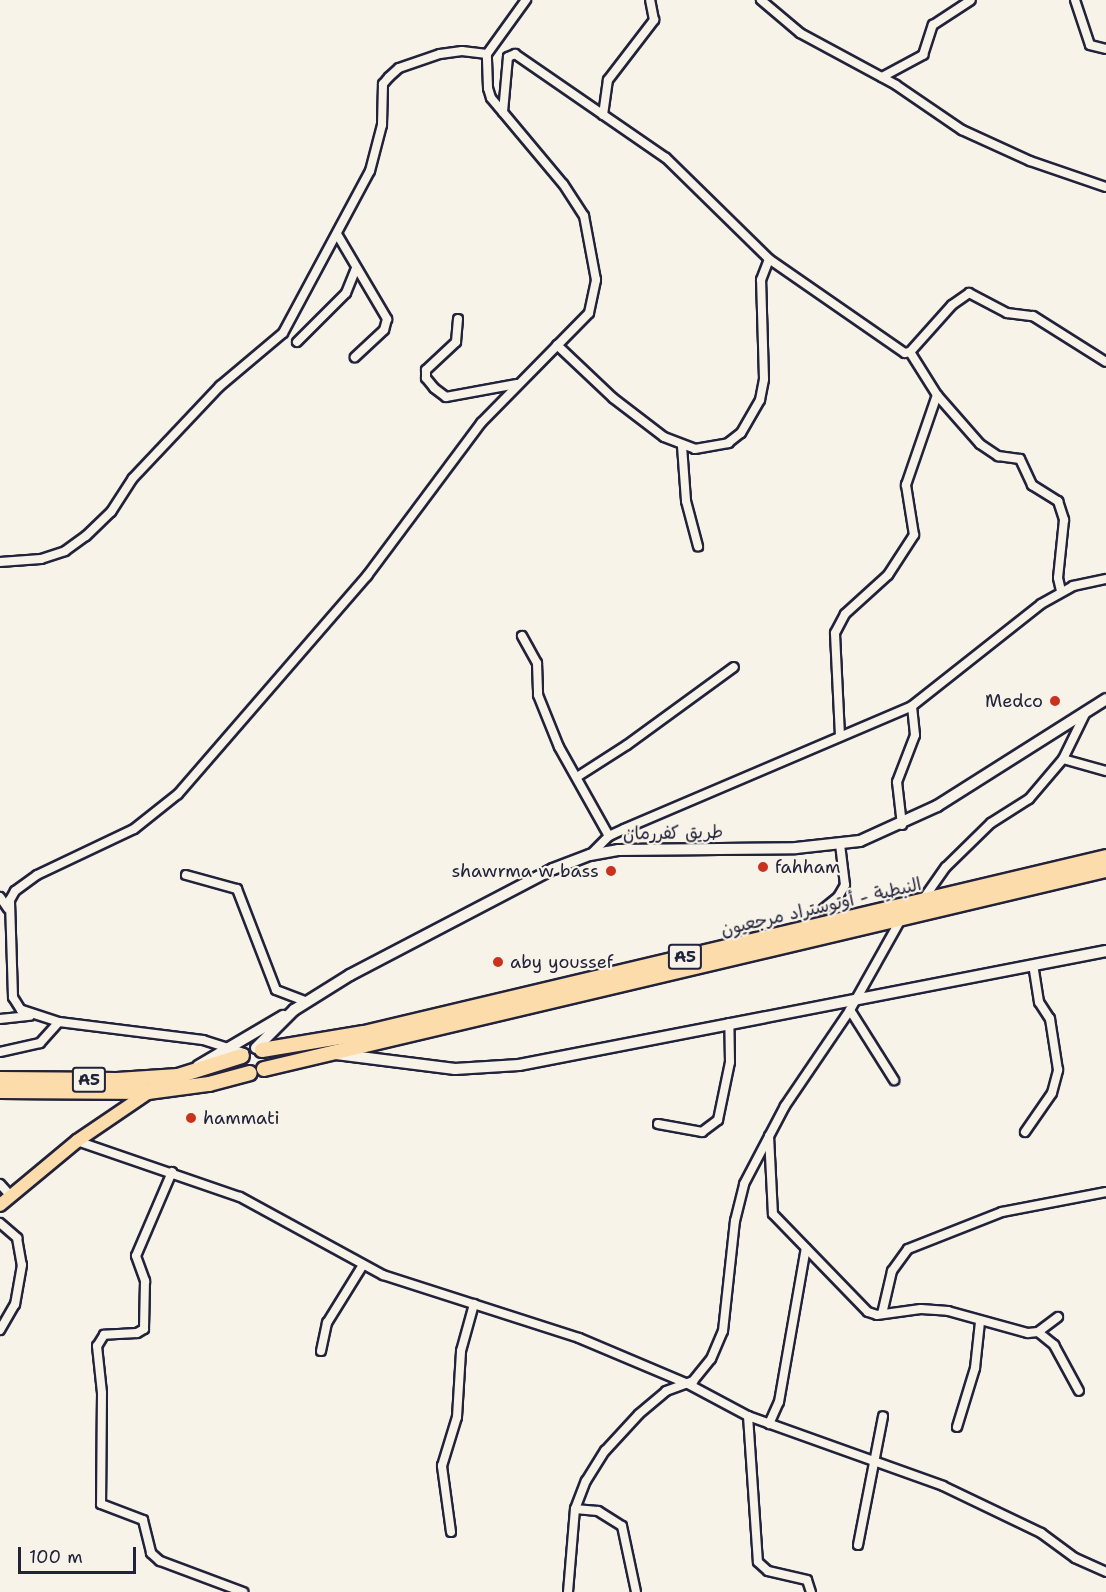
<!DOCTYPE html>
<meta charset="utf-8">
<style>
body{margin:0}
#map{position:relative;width:1106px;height:1592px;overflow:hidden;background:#f7f3e8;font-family:"Shantell Sans","Playpen Sans Arabic",sans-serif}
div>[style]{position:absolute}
.roads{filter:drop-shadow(2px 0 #22223b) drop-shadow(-2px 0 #22223b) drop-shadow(0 2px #22223b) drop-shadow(0 -2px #22223b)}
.street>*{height:8px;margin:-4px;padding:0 4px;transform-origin:4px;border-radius:4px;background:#f7f3e8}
.secondary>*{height:10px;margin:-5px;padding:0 5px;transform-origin:5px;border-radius:5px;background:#f7f3e8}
.primary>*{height:12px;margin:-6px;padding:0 6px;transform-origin:6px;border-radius:6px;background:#fddcac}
.highway>*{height:14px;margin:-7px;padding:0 7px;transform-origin:7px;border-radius:7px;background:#fddcac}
.dots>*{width:16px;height:16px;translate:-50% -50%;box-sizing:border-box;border:3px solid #f7f3e8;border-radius:50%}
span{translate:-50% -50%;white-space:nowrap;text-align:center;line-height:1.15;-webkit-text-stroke:4.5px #f7f3e8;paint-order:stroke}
.shield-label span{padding:2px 4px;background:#f7f3e8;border:2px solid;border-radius:4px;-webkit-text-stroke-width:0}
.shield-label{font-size:16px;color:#22223b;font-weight:700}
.poi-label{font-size:18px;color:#22223b}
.right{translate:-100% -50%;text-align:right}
.left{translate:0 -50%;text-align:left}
.street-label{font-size:18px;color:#22223b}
.scale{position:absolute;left:18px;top:1547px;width:118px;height:27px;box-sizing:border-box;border:3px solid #22223b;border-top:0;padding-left:8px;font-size:18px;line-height:21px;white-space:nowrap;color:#22223b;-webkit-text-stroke:4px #f7f3e8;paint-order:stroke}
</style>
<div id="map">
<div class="roads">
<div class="street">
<i style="left:761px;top:0;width:51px;rotate:40.2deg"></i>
<i style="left:800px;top:33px;width:109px;rotate:28.4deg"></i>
<i style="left:896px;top:85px;width:80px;rotate:34.3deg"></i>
<i style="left:962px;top:130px;width:75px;rotate:24.5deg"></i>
<i style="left:1030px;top:161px;width:80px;rotate:18.9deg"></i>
<i style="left:1075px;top:0;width:47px;rotate:71.6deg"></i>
<i style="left:1090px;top:45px;width:16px;rotate:14deg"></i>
<i style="left:882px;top:77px;width:47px;rotate:-28.2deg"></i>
<i style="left:923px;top:55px;width:32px;rotate:-72deg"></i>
<i style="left:933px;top:25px;width:45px;rotate:-33.3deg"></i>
<i style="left:503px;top:112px;width:55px;rotate:-84.8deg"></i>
<i style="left:508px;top:57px;width:8px;rotate:-23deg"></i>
<i style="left:515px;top:54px;width:183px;rotate:34.6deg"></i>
<i style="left:666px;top:158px;width:144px;rotate:44.4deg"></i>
<i style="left:603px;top:115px;width:35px;rotate:-82deg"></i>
<i style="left:608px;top:80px;width:76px;rotate:-52.5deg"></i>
<i style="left:654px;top:20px;width:20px;rotate:-101deg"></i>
<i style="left:337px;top:234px;width:99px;rotate:59.5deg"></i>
<i style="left:387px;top:319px;width:11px;rotate:105deg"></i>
<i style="left:384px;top:330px;width:40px;rotate:137deg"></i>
<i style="left:458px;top:319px;width:23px;rotate:95deg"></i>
<i style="left:456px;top:342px;width:41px;rotate:137deg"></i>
<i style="left:426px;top:370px;width:8px;rotate:90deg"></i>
<i style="left:426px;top:378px;width:13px;rotate:51deg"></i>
<i style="left:434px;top:388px;width:15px;rotate:37deg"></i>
<i style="left:446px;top:397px;width:72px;rotate:-10.4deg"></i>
<i style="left:297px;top:342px;width:69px;rotate:-45deg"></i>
<i style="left:346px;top:293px;width:27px;rotate:-68deg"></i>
<i style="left:557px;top:345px;width:77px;rotate:43.4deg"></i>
<i style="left:613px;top:398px;width:64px;rotate:37.4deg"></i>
<i style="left:664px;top:437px;width:33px;rotate:21deg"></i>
<i style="left:695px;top:449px;width:34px;rotate:-10deg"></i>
<i style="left:728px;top:443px;width:16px;rotate:-38deg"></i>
<i style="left:741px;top:433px;width:38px;rotate:-60deg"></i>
<i style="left:760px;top:400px;width:21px;rotate:-79deg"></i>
<i style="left:764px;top:379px;width:99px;rotate:-91.7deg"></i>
<i style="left:761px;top:280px;width:22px;rotate:-69deg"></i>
<i style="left:769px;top:259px;width:165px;rotate:34.7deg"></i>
<i style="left:905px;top:353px;width:5px;rotate:-11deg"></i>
<i style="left:910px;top:352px;width:63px;rotate:-48.2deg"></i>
<i style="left:952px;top:305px;width:21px;rotate:-35deg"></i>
<i style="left:969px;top:293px;width:43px;rotate:27.8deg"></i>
<i style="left:1007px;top:313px;width:26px;rotate:7deg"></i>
<i style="left:1033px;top:316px;width:86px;rotate:32.2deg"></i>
<i style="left:910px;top:352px;width:51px;rotate:57.9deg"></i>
<i style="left:937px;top:395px;width:65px;rotate:48.7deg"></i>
<i style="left:980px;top:444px;width:22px;rotate:34deg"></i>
<i style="left:998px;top:456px;width:22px;rotate:8deg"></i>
<i style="left:1020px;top:459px;width:29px;rotate:65deg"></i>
<i style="left:1032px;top:485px;width:31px;rotate:32deg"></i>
<i style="left:1058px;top:501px;width:20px;rotate:72deg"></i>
<i style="left:1064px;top:520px;width:58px;rotate:95.9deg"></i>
<i style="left:1058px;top:578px;width:13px;rotate:77deg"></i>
<i style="left:682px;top:446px;width:55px;rotate:85.8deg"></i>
<i style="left:686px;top:501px;width:47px;rotate:75.1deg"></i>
<i style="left:0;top:562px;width:41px;rotate:-4.2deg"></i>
<i style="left:41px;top:559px;width:25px;rotate:-18deg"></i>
<i style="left:65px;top:551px;width:26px;rotate:-36deg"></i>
<i style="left:86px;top:536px;width:35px;rotate:-44deg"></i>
<i style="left:111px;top:512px;width:40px;rotate:-57.1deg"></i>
<i style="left:133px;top:478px;width:127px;rotate:-46.6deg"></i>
<i style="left:220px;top:386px;width:82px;rotate:-40.1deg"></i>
<i style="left:283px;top:333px;width:184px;rotate:-61.8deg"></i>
<i style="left:370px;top:171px;width:48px;rotate:-75.4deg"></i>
<i style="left:382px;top:125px;width:41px;rotate:-88.6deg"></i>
<i style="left:383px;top:84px;width:9px;rotate:-49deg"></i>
<i style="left:389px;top:77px;width:13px;rotate:-42deg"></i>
<i style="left:399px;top:68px;width:43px;rotate:-18.9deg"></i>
<i style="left:440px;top:54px;width:22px;rotate:-8deg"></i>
<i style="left:462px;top:51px;width:25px;rotate:7deg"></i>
<i style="left:522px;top:636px;width:31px;rotate:61deg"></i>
<i style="left:537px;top:663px;width:32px;rotate:88deg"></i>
<i style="left:538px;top:695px;width:56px;rotate:68deg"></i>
<i style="left:559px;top:747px;width:102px;rotate:60.7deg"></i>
<i style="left:840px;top:736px;width:103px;rotate:-92.8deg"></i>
<i style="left:835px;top:633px;width:21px;rotate:-62deg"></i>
<i style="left:845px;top:614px;width:58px;rotate:-42.2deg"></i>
<i style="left:888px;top:575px;width:48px;rotate:-57deg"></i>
<i style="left:914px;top:535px;width:51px;rotate:-99.1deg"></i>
<i style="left:906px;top:485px;width:95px;rotate:-71deg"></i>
<i style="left:1063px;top:759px;width:50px;rotate:-63.9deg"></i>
<i style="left:577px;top:777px;width:59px;rotate:-32.6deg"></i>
<i style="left:627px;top:745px;width:132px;rotate:-36.1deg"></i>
<i style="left:902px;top:825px;width:43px;rotate:-96.6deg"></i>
<i style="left:897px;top:782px;width:50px;rotate:-69deg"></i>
<i style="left:915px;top:735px;width:29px;rotate:-96deg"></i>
<i style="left:590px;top:855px;width:27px;rotate:-45deg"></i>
<i style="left:609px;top:836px;width:17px;rotate:-25deg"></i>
<i style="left:624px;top:829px;width:313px;rotate:-23.1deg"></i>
<i style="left:912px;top:706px;width:164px;rotate:-38.3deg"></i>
<i style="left:1041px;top:604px;width:37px;rotate:-29deg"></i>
<i style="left:1073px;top:586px;width:34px;rotate:-12deg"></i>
<i style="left:186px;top:875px;width:53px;rotate:15.4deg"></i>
<i style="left:237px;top:889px;width:108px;rotate:68.9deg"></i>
<i style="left:276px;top:990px;width:33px;rotate:21deg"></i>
<i style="left:0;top:897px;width:14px;rotate:56deg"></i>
<i style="left:924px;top:898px;width:38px;rotate:-55deg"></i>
<i style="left:946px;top:867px;width:63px;rotate:-44.4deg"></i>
<i style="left:991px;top:823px;width:45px;rotate:-32.3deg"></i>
<i style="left:1029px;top:799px;width:52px;rotate:-49.6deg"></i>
<i style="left:1063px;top:759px;width:45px;rotate:15.6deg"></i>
<i style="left:823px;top:909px;width:19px;rotate:-39deg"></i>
<i style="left:838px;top:897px;width:14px;rotate:-60deg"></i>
<i style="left:845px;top:885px;width:39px;rotate:-97deg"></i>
<i style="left:850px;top:1010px;width:83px;rotate:57.8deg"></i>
<i style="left:0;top:1019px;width:30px;rotate:-6deg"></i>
<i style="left:0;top:1052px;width:41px;rotate:-12.7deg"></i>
<i style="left:40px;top:1043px;width:28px;rotate:-48deg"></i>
<i style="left:244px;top:1053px;width:43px;rotate:-162.4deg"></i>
<i style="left:203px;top:1040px;width:145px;rotate:-172.9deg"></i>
<i style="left:59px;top:1022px;width:40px;rotate:-162deg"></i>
<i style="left:21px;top:1010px;width:15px;rotate:-122deg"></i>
<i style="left:13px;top:997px;width:97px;rotate:-91.8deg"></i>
<i style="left:10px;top:900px;width:10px;rotate:-61deg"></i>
<i style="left:15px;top:891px;width:27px;rotate:-36deg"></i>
<i style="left:37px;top:875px;width:107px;rotate:-25.4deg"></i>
<i style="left:134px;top:829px;width:56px;rotate:-38.5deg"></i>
<i style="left:178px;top:794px;width:289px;rotate:-49.1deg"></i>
<i style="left:367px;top:576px;width:191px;rotate:-53.3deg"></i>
<i style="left:481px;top:423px;width:154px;rotate:-45.5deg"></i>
<i style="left:589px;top:313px;width:34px;rotate:-78deg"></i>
<i style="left:596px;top:280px;width:65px;rotate:-100.6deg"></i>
<i style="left:584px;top:216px;width:38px;rotate:-123deg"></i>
<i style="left:563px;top:184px;width:112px;rotate:-129.9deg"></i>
<i style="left:491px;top:98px;width:10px;rotate:-107deg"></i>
<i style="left:488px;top:88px;width:34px;rotate:-92deg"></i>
<i style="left:487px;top:54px;width:67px;rotate:-54.2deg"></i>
<i style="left:658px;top:1124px;width:45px;rotate:10.3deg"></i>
<i style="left:702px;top:1132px;width:20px;rotate:-37deg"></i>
<i style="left:718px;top:1120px;width:59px;rotate:-78.3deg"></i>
<i style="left:730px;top:1062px;width:39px;rotate:-91deg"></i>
<i style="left:1025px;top:1132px;width:47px;rotate:-55.3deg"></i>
<i style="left:1052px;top:1093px;width:24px;rotate:-75deg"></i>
<i style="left:1058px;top:1070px;width:52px;rotate:-98.9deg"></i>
<i style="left:1050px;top:1019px;width:20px;rotate:-123deg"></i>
<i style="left:1039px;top:1002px;width:37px;rotate:-99deg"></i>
<i style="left:769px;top:1136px;width:78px;rotate:87.1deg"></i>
<i style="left:773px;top:1214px;width:136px;rotate:45.9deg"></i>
<i style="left:868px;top:1312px;width:9px;rotate:18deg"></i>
<i style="left:877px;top:1315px;width:44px;rotate:-7.8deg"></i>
<i style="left:921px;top:1309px;width:27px;rotate:4deg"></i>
<i style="left:948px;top:1311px;width:83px;rotate:15.4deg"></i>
<i style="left:1028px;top:1333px;width:10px;rotate:-6deg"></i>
<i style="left:1038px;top:1332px;width:25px;rotate:-37deg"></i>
<i style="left:77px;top:1141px;width:172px;rotate:19deg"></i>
<i style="left:240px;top:1197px;width:163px;rotate:28.6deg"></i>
<i style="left:383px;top:1275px;width:206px;rotate:17.8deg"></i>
<i style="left:579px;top:1338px;width:118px;rotate:22.9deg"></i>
<i style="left:688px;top:1384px;width:68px;rotate:28.1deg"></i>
<i style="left:748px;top:1416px;width:207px;rotate:19.7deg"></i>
<i style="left:943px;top:1486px;width:109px;rotate:25.6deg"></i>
<i style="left:1041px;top:1533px;width:42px;rotate:36.3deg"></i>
<i style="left:1075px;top:1558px;width:34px;rotate:24deg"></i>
<i style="left:172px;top:1172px;width:91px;rotate:113.2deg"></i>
<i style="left:136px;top:1256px;width:27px;rotate:70deg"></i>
<i style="left:145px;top:1281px;width:48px;rotate:91.2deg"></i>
<i style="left:144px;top:1329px;width:8px;rotate:150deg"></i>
<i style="left:137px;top:1333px;width:33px;rotate:177deg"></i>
<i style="left:104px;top:1335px;width:13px;rotate:122deg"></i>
<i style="left:97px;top:1346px;width:47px;rotate:83.9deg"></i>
<i style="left:102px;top:1393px;width:111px;rotate:90.5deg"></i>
<i style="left:101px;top:1504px;width:45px;rotate:20.9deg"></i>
<i style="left:143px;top:1520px;width:34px;rotate:76deg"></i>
<i style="left:151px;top:1553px;width:12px;rotate:42deg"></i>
<i style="left:160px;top:1561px;width:89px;rotate:20.5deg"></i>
<i style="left:0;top:1184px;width:15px;rotate:48deg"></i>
<i style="left:0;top:1223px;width:23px;rotate:41deg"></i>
<i style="left:17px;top:1238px;width:27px;rotate:80deg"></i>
<i style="left:22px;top:1265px;width:40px;rotate:100deg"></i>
<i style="left:15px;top:1304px;width:30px;rotate:120deg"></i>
<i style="left:882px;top:1314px;width:44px;rotate:-76.9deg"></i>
<i style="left:892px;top:1271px;width:27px;rotate:-54deg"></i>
<i style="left:908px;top:1249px;width:101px;rotate:-21.5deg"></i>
<i style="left:1002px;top:1212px;width:106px;rotate:-10.9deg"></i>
<i style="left:1038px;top:1332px;width:21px;rotate:39deg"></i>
<i style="left:1054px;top:1345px;width:52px;rotate:61.5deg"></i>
<i style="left:321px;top:1351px;width:29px;rotate:-78deg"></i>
<i style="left:327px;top:1323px;width:68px;rotate:-58.2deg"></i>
<i style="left:748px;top:1416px;width:146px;rotate:86.1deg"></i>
<i style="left:758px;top:1562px;width:13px;rotate:42deg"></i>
<i style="left:768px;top:1571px;width:40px;rotate:13deg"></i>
<i style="left:807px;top:1580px;width:13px;rotate:72deg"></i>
<i style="left:769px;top:1424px;width:24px;rotate:-66deg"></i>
<i style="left:779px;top:1402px;width:156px;rotate:-80.1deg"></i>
<i style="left:957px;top:1427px;width:62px;rotate:-73deg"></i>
<i style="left:975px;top:1368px;width:46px;rotate:-83.8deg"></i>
<i style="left:575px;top:1509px;width:23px;rotate:5deg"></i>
<i style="left:598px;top:1511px;width:28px;rotate:32deg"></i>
<i style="left:622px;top:1526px;width:67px;rotate:78deg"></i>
<i style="left:451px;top:1532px;width:67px;rotate:-97.8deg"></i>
<i style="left:442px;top:1466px;width:51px;rotate:-73deg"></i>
<i style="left:457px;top:1417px;width:66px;rotate:-86.5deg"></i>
<i style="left:461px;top:1351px;width:49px;rotate:-74.5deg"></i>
<i style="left:858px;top:1545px;width:131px;rotate:-79deg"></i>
<i style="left:568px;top:1592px;width:83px;rotate:-85.2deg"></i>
<i style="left:575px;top:1509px;width:30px;rotate:-69deg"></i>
<i style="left:586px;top:1481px;width:36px;rotate:-58deg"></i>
<i style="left:605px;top:1451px;width:50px;rotate:-47.4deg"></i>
<i style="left:639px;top:1414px;width:35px;rotate:-40deg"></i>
<i style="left:666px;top:1391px;width:29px;rotate:-20deg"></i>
<i style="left:693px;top:1381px;width:28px;rotate:-51deg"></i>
<i style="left:711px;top:1359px;width:30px;rotate:-67deg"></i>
<i style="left:723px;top:1331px;width:111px;rotate:-83.8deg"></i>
<i style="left:735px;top:1221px;width:38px;rotate:-76deg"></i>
<i style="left:744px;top:1184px;width:88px;rotate:-62.3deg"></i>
<i style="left:785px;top:1106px;width:116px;rotate:-55.9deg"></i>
<i style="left:850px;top:1010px;width:104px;rotate:-60.7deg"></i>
</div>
<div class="secondary">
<i style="left:256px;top:1048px;width:54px;rotate:-45deg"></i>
<i style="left:294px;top:1010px;width:66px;rotate:-32deg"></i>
<i style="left:350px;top:975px;width:229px;rotate:-27.6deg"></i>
<i style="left:553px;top:869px;width:40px;rotate:-21deg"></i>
<i style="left:590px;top:855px;width:28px;rotate:-10deg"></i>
<i style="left:618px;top:850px;width:178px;rotate:-0.6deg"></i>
<i style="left:796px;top:848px;width:64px;rotate:-6.2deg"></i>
<i style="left:860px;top:841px;width:85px;rotate:-24.4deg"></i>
<i style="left:937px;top:806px;width:200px;rotate:-32.3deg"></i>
<i style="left:336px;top:1054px;width:120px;rotate:7.2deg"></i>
<i style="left:455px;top:1069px;width:64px;rotate:-3.6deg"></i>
<i style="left:519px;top:1065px;width:598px;rotate:-10.99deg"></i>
<i style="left:198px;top:1066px;width:99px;rotate:-30.5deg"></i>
</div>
<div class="primary">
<i style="left:0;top:1205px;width:100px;rotate:-39.7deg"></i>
<i style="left:77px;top:1141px;width:91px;rotate:-34.2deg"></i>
</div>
<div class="highway">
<i style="left:262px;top:1050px;width:103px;rotate:-9.5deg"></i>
<i style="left:364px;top:1033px;width:763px;rotate:-13.34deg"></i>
<i style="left:264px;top:1069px;width:865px;rotate:-13.3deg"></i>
<i style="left:0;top:1079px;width:117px;rotate:0.5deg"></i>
<i style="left:117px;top:1080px;width:61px;rotate:-3.8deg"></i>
<i style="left:178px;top:1076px;width:67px;rotate:-17.4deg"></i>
<i style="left:0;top:1091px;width:148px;rotate:0.4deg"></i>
<i style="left:148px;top:1092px;width:62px;rotate:-7.5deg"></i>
<i style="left:209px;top:1084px;width:42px;rotate:-15deg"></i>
</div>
</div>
<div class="dots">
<i style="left:1055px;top:701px;background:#c8321e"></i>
<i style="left:763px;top:867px;background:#c8321e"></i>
<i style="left:611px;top:871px;background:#c8321e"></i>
<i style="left:498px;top:962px;background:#c8321e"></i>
<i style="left:191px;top:1118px;background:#c8321e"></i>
</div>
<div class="shield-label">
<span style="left:685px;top:957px">A5</span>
<span style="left:89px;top:1080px">A5</span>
</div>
<div class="poi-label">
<span class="right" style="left:1043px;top:701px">Medco</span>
<span class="left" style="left:775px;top:867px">fahham</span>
<span class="right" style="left:599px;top:871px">shawrma w bass</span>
<span class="left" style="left:510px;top:962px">aby youssef</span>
<span class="left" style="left:203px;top:1118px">hammati</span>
</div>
<div class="street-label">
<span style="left:673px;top:833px;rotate:-1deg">طريق كفررمان</span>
<span style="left:821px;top:907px;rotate:-13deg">النبطية - أوتوستراد مرجعيون</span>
</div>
<div class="scale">100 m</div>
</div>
